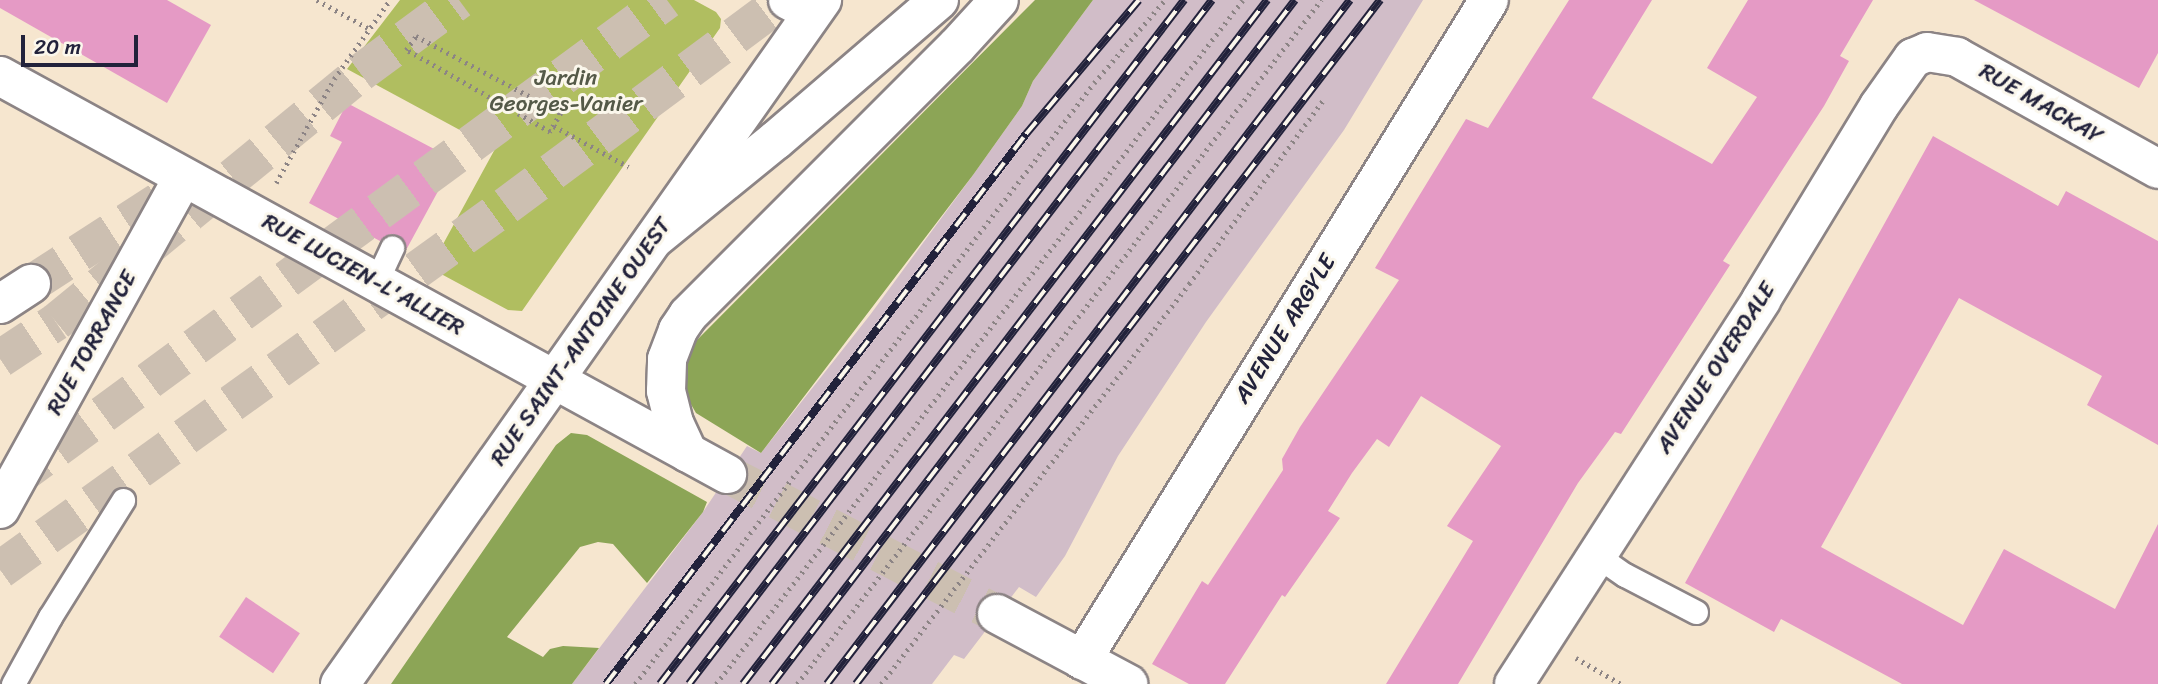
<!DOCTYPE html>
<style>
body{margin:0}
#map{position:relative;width:2158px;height:684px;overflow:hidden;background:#f6e6cf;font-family:Sriracha,sans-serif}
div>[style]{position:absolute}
.industrial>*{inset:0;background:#d1bdc8}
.green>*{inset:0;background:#b0be60}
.forest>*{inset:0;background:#8ca556}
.building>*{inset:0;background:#e59ac5;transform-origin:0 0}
.secondary-tunnel>*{height:38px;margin-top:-19px;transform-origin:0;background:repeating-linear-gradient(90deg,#ccbfb1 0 38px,transparent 0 57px)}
.highway-tunnel>*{height:38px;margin-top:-19px;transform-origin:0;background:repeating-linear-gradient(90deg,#ccbfb1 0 38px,transparent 0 57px)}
.path>*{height:4.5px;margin-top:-2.25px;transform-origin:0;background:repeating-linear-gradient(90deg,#8c8485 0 2px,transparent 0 7px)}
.roads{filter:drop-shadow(2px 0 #8c8485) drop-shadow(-2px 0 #8c8485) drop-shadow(0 2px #8c8485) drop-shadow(0 -2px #8c8485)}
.lane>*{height:23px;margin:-11.5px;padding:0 11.5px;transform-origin:11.5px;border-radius:11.5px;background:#fff}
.street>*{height:38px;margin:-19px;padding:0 19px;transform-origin:19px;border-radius:19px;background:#fff}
.secondary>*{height:38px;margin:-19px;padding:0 19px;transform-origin:19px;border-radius:19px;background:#fff}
.highway>*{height:38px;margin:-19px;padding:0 19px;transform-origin:19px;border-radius:19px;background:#fff}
.rail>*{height:8px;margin-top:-4px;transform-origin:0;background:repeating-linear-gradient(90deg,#fbf7ec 0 16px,#22223b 0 32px);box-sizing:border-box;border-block:2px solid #22223b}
span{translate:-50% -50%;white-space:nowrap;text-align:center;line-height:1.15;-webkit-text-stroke:6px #fbf7ec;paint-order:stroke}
.park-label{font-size:23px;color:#545948}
.street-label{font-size:23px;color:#22223b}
.scale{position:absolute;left:21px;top:35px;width:117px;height:32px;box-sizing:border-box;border:4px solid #22223b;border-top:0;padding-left:9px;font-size:21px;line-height:24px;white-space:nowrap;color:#22223b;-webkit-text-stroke:5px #fbf7ec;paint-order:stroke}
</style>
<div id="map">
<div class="industrial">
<i style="clip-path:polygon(1093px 0,1423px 0,1344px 130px,1206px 322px,1118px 456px,1065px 556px,1036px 597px,1019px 587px,964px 659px,954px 655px,932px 684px,572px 684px,703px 512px,747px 446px,761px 453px,870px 315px,973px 175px,1022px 106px,1033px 81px)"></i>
</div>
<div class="green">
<i style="clip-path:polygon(400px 0,694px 0,716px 12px,721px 19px,720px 28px,522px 311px,508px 310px,430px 268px,495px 149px,347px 69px)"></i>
</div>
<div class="forest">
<i style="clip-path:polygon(1035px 0,1093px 0,1033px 81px,1022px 106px,973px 175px,761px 453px,696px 413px,685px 394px,684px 364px,696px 341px)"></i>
<i style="clip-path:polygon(571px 433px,587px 435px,707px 502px,703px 512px,647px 583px,613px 544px,598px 542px,580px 547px,507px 637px,543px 657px,550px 649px,563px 646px,599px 648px,572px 684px,391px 684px,556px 445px)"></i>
</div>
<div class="building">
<i style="clip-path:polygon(0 0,167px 0,211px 25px,167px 103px,0 8px)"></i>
<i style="clip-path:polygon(1569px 0,1652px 0,1592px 98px,1712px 164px,1757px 97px,1707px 68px,1748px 0,1873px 0,1840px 56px,1849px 61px,1824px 106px,1723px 261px,1730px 265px,1621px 434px,1615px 432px,1578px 483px,1458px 684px,1386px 684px,1473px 541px,1447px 526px,1501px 446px,1421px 396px,1389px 447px,1377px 439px,1352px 473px,1328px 511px,1340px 518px,1285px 597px,1282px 595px,1225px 684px,1189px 684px,1152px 664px,1202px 581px,1208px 585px,1283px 470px,1282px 459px,1300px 427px,1399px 280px,1375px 268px,1466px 119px,1488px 128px)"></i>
<i style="clip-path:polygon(1974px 0,2158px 0,2158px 53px,2139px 88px)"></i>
<i style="clip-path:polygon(347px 103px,455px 160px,405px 252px,404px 241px,399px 236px,390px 234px,380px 241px,309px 203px,342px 142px,330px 136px)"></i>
<i style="clip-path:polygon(1933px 136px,2058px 206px,2066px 191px,2158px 241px,2158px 445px,2087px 405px,2102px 376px,1959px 298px,1821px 547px,1963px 625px,2004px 549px,2115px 609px,2158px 524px,2158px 684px,1902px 684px,1781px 619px,1774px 632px,1685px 583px)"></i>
<i style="left:246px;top:597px;width:65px;height:48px;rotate:34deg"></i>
</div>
<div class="secondary-tunnel">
<i style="left:727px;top:474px;width:304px;rotate:27.4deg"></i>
</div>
<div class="highway-tunnel">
<i style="left:31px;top:284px;width:182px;rotate:-32.9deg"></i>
<i style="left:0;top:359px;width:67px;rotate:-33.5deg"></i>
<i style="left:56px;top:322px;width:393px;rotate:-39.3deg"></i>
<i style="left:360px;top:73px;width:123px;rotate:-36.4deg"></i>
<i style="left:11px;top:482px;width:814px;rotate:-36.31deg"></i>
<i style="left:0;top:570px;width:623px;rotate:-35.73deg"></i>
<i style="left:506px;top:206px;width:345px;rotate:-36.6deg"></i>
</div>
<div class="path">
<i style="left:317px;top:0;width:58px;rotate:28.8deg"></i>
<i style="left:416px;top:36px;width:164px;rotate:28deg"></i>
<i style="left:561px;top:113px;width:22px;rotate:120deg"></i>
<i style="left:550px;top:132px;width:166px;rotate:-150.3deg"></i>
<i style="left:406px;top:50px;width:17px;rotate:-54deg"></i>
<i style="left:554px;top:126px;width:85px;rotate:28.7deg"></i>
<i style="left:276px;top:183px;width:119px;rotate:-60.9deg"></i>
<i style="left:334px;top:79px;width:97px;rotate:-54.7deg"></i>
<i style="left:1576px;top:658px;width:52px;rotate:30deg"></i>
<i style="left:635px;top:684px;width:756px;rotate:-52.63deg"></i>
<i style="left:1094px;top:83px;width:109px;rotate:-49.5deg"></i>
<i style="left:716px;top:684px;width:863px;rotate:-52.39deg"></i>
<i style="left:797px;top:684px;width:862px;rotate:-52.54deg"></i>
<i style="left:881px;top:684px;width:505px;rotate:-52.4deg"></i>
<i style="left:1189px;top:284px;width:228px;rotate:-53.9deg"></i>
</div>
<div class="roads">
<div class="lane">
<i style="left:376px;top:282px;width:38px;rotate:-65deg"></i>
<i style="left:1596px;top:555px;width:35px;rotate:35deg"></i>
<i style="left:1625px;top:575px;width:80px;rotate:27.5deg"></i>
<i style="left:13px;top:684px;width:77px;rotate:-61.1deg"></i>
<i style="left:50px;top:617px;width:138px;rotate:-58deg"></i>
</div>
<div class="street">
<i style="left:788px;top:0;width:27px;rotate:28deg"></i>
<i style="left:0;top:509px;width:379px;rotate:-61.1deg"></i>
<i style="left:1082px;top:660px;width:775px;rotate:-58.34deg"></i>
<i style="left:1514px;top:684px;width:457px;rotate:-57.2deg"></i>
<i style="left:1761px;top:300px;width:227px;rotate:-58.7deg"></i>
<i style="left:1879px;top:106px;width:59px;rotate:-54.7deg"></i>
<i style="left:1913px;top:58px;width:15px;rotate:-23deg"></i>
<i style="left:1927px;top:52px;width:30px;rotate:9deg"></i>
<i style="left:1957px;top:57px;width:230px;rotate:29.1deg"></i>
</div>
<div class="secondary">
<i style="left:0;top:76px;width:829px;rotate:28.7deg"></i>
<i style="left:997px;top:614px;width:149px;rotate:28.1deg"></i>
<i style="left:340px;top:684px;width:837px;rotate:-54.83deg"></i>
</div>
<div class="highway">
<i style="left:654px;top:239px;width:157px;rotate:-39.1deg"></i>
<i style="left:776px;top:140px;width:215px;rotate:-40.7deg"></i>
<i style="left:0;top:304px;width:37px;rotate:-33deg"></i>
<i style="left:688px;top:453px;width:33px;rotate:-115deg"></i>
<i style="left:674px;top:423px;width:33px;rotate:-104deg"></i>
<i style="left:666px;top:391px;width:32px;rotate:-88deg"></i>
<i style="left:667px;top:359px;width:31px;rotate:-69deg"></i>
<i style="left:678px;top:330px;width:18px;rotate:-56deg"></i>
<i style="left:688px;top:315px;width:380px;rotate:-45deg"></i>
<i style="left:957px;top:46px;width:62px;rotate:-47.6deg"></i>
</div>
</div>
<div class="rail">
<i style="left:606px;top:684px;width:692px;rotate:-52.63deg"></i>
<i style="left:1026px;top:134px;width:175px;rotate:-49.9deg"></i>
<i style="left:660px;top:684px;width:862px;rotate:-52.54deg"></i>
<i style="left:689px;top:684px;width:861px;rotate:-52.6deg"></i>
<i style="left:743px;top:684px;width:862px;rotate:-52.54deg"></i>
<i style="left:772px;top:684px;width:861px;rotate:-52.6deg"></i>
<i style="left:827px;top:684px;width:861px;rotate:-52.6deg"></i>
<i style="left:856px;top:684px;width:862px;rotate:-52.54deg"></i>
</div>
<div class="park-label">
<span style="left:566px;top:91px">Jardin<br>Georges-Vanier</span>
</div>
<div class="street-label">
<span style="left:2041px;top:104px;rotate:30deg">RUE MACKAY</span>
<span style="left:363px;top:275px;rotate:29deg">RUE LUCIEN-L'ALLIER</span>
<span style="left:1285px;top:329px;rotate:-58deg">AVENUE ARGYLE</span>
<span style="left:581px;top:342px;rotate:-55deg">RUE SAINT-ANTOINE OUEST</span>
<span style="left:92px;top:343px;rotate:-61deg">RUE TORRANCE</span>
<span style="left:1716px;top:368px;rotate:-57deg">AVENUE OVERDALE</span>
</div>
<div class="scale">20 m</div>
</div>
